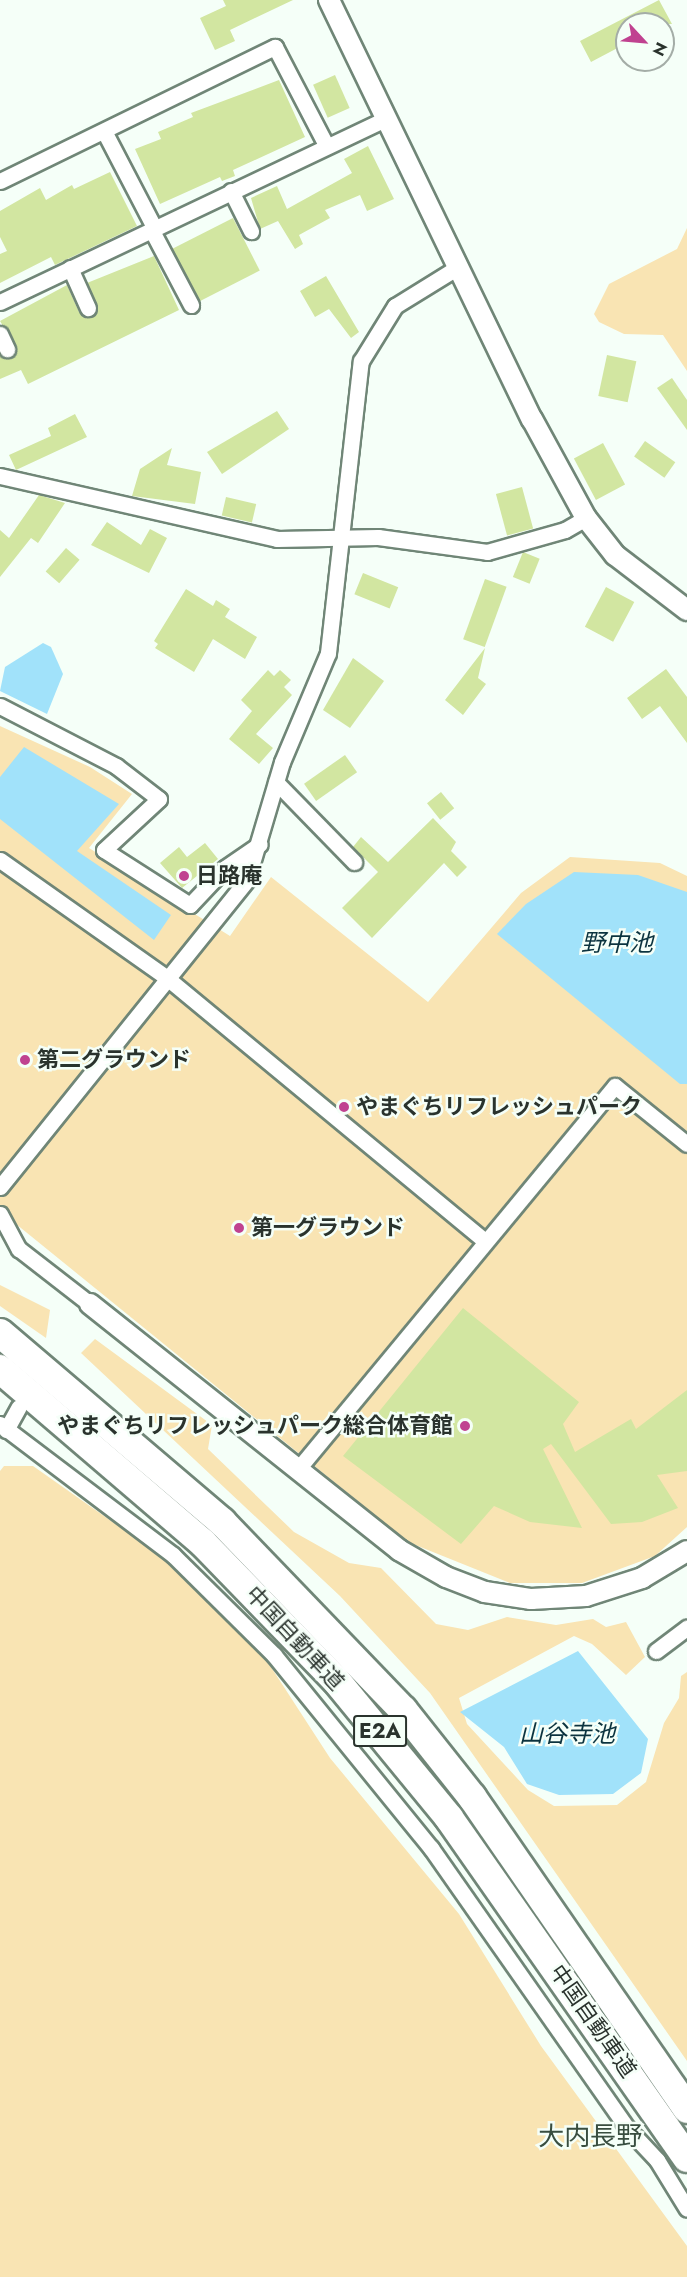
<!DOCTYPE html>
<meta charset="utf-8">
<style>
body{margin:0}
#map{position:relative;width:687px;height:2277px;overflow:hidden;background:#f5fff8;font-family:Jost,"Noto Sans JP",sans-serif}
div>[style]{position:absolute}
.green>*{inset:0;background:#f9e4b3}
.water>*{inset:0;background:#a1e2fa}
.building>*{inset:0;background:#d2e6a1;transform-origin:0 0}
.roads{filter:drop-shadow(2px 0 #708677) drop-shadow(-2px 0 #708677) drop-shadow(0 2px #708677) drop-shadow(0 -2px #708677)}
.minor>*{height:15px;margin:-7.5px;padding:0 7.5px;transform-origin:7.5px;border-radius:7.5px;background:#fff}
.tertiary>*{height:20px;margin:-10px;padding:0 10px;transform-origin:10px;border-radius:10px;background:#fff}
.motorway>*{height:28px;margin:-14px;padding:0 14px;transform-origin:14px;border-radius:14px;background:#fff}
.dots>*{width:16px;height:16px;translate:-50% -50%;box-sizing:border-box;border:3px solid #f5fff8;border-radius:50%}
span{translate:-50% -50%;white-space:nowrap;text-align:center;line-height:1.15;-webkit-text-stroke:5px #f5fff8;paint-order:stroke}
.shield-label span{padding:2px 4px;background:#f5fff8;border:2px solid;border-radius:4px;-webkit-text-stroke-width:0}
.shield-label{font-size:21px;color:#2a332d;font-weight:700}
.poi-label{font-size:22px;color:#2a332d;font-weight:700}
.left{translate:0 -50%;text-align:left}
.right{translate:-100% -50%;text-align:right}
.street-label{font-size:22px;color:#2a332d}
.water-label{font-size:24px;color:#0b333f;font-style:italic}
.quarter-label{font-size:26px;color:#394e40}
.north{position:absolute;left:615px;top:12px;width:60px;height:60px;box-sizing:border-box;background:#f5fff8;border:2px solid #a4ada7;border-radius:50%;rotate:116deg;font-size:16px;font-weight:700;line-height:24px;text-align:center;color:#2a332d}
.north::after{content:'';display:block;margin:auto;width:21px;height:27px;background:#c04290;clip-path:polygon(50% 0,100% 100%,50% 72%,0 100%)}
</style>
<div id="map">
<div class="green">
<i style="clip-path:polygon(687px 228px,687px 371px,663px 335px,624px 334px,599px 322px,594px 314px,609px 284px,677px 249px)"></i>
<i style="clip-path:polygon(0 726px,90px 767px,132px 794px,89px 848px,230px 936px,271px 877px,428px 1002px,521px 893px,570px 857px,660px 863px,687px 876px,687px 1527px,655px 1556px,582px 1583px,510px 1583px,408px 1542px,0 1211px)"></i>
<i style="clip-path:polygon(0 1285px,50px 1310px,46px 1338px,0 1306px)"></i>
<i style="clip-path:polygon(95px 1339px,212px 1425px,208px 1449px,294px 1532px,349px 1563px,381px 1568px,436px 1624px,468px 1630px,507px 1617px,556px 1625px,593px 1619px,606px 1627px,626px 1622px,645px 1657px,626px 1675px,592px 1644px,574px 1636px,459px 1698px,467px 1724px,528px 1790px,554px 1806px,617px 1805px,646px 1782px,664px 1723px,679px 1698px,681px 1676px,687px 1672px,687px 2061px,430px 1693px,340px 1596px,81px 1353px)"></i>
<i style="clip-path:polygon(4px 1466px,33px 1466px,158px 1554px,269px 1664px,330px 1758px,459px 1914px,541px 2046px,687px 2246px,687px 2277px,0 2277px,0 1471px)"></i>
</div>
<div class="water">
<i style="clip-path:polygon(43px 643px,51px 647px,63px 674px,47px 714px,0 691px,5px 667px)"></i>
<i style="clip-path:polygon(24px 747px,119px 804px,77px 851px,171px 915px,154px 940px,0 819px,0 777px)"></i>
<i style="clip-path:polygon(574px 872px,638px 875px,687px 892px,687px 1084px,680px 1084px,497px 934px,526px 904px)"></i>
<i style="clip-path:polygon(578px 1651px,648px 1739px,641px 1773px,613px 1794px,559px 1795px,527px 1784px,504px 1747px,460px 1712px)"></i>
</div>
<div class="building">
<i style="clip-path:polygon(223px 0,293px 0,230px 30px,235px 41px,215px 50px,200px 18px,226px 6px)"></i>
<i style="clip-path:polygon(659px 0,672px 24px,627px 24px,627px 43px,591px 62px,580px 41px)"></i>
<i style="left:335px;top:75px;width:36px;height:24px;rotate:66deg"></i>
<i style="clip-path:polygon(279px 80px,305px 137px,233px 170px,235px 176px,222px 181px,220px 177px,160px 204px,135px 149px,161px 139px,158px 132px,193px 117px,191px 113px)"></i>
<i style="clip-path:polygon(368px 146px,394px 199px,367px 211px,360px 195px,325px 210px,330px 218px,299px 235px,303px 244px,295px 249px,278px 221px,260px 229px,251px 198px,277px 186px,287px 209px,352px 173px,344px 159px)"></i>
<i style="clip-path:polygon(110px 172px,137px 226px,55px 265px,51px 257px,0 283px,0 254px,7px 251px,0 237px,0 211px,40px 188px,46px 200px,72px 185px,74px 189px)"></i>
<i style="left:233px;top:218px;width:59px;height:68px;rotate:63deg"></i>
<i style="clip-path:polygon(154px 256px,179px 310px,28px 384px,21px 370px,0 379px,0 355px,11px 358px,17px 349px,0 321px,67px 285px,79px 312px,91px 317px,98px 308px,87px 283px)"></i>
<i style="clip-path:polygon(326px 276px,359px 332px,351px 338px,329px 309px,315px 317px,300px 291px)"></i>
<i style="left:607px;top:355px;width:30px;height:42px;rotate:12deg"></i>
<i style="clip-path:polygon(672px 378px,687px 400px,687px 430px,657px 388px)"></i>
<i style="clip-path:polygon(277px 411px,289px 429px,222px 474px,207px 452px)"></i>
<i style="clip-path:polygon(75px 414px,87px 437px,16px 470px,9px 455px,51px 436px,48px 428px)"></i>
<i style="left:645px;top:441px;width:37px;height:19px;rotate:35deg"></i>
<i style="left:603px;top:443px;width:47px;height:33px;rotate:62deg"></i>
<i style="clip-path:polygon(172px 448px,167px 465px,201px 472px,195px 504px,132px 496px,140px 469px)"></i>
<i style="left:522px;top:487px;width:43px;height:27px;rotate:75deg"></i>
<i style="clip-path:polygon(39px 495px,65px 503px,38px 543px,31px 538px,0 577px,0 530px,9px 538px)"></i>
<i style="left:226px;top:497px;width:31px;height:19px;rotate:13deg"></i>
<i style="clip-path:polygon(107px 522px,141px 545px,150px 529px,167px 538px,149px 573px,91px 545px)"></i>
<i style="left:66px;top:548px;width:18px;height:31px;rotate:41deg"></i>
<i style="left:523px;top:552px;width:18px;height:27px;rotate:22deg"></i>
<i style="left:363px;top:573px;width:38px;height:23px;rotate:22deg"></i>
<i style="left:485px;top:579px;width:23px;height:64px;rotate:20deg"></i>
<i style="left:606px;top:587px;width:32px;height:45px;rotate:28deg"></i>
<i style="clip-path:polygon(186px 589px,213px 606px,216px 600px,230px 609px,225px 617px,257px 637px,245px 659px,213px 639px,194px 672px,155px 648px,158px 644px,154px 641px)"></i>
<i style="clip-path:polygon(485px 648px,478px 678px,486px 684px,463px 715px,445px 700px)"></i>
<i style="clip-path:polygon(353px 658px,384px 681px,350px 728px,323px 710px)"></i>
<i style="clip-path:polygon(666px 669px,687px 697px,687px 743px,660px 706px,642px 719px,627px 698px)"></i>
<i style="clip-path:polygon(268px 670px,274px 676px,280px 670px,291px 680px,284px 687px,292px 695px,256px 734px,273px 748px,259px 764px,229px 739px,252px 711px,241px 700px)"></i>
<i style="left:345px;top:755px;width:21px;height:50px;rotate:55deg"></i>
<i style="left:441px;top:792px;width:21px;height:18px;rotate:51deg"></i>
<i style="clip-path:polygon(433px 818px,456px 842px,451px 851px,467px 867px,457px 877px,444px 863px,372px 938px,342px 908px,378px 872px,353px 847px,361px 837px,388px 862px)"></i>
<i style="clip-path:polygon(205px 843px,218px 859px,182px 888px,160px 863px,179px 847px,187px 857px)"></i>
<i style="clip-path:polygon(463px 1308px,579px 1402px,563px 1424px,575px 1452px,631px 1419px,636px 1429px,687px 1390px,687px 1471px,657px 1475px,678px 1508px,642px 1522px,611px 1524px,551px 1444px,543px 1449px,582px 1528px,530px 1522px,494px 1506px,461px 1544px,343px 1456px)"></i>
</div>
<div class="roads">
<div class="minor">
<i style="left:105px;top:133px;width:106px;rotate:62.5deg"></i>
<i style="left:0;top:181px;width:306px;rotate:-26deg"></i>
<i style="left:275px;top:47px;width:110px;rotate:62.5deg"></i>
<i style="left:231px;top:191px;width:45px;rotate:63.4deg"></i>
<i style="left:151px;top:229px;width:86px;rotate:62.2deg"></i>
<i style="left:70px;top:268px;width:44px;rotate:65.8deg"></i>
<i style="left:0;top:302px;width:427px;rotate:-25.4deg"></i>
<i style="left:0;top:334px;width:17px;rotate:65deg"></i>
<i style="left:0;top:476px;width:284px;rotate:12.8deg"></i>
<i style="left:277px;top:539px;width:101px;rotate:-1.1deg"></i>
<i style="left:378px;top:537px;width:110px;rotate:7.8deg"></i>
<i style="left:487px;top:552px;width:81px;rotate:-15.8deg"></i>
<i style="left:565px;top:530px;width:24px;rotate:-30deg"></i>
<i style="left:0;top:706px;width:131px;rotate:27.3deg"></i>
<i style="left:116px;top:766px;width:54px;rotate:37.5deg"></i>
<i style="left:159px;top:799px;width:75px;rotate:137.2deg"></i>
<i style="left:104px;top:850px;width:102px;rotate:32.6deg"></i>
<i style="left:190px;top:905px;width:51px;rotate:-46.6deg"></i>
<i style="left:225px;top:868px;width:42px;rotate:-34.4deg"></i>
<i style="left:276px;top:782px;width:112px;rotate:45.7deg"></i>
<i style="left:0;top:860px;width:204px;rotate:35.2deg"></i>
<i style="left:167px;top:978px;width:413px;rotate:39.6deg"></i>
<i style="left:0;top:1187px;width:394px;rotate:-51.2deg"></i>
<i style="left:247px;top:880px;width:123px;rotate:-73.5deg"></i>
<i style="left:282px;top:762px;width:118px;rotate:-67.1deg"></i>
<i style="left:328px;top:653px;width:294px;rotate:-83.6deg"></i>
<i style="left:361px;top:361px;width:65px;rotate:-58.3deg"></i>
<i style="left:395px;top:306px;width:74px;rotate:-31.8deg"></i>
<i style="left:0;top:1214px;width:40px;rotate:62deg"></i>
<i style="left:19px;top:1249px;width:90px;rotate:37.8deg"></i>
<i style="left:0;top:1424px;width:217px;rotate:37.1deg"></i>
<i style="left:173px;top:1555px;width:142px;rotate:44.7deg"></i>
<i style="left:274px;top:1655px;width:249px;rotate:50.9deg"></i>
<i style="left:431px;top:1848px;width:342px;rotate:55deg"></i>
<i style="left:627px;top:2128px;width:44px;rotate:46.8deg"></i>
<i style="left:657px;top:2160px;width:57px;rotate:58.5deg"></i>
<i style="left:6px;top:1430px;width:26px;rotate:-61deg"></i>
<i style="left:298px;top:1469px;width:497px;rotate:-50.4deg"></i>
<i style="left:615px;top:1086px;width:92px;rotate:38.9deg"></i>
<i style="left:656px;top:1651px;width:39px;rotate:-37deg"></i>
</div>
<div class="tertiary">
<i style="left:329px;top:0;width:466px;rotate:64.2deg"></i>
<i style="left:532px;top:419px;width:113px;rotate:61.4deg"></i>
<i style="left:586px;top:518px;width:47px;rotate:51.9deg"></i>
<i style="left:615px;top:555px;width:91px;rotate:37.4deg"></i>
<i style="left:90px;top:1304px;width:395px;rotate:38.5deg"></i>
<i style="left:399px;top:1550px;width:54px;rotate:29.9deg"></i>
<i style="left:446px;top:1577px;width:42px;rotate:21deg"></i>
<i style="left:485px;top:1592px;width:47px;rotate:8.7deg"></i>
<i style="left:531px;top:1599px;width:55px;rotate:-3.1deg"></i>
<i style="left:586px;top:1596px;width:59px;rotate:-17.8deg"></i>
<i style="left:642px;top:1578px;width:52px;rotate:-31deg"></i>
</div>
<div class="motorway">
<i style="left:0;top:1333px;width:292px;rotate:40.4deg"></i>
<i style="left:222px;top:1522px;width:261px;rotate:46.1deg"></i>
<i style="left:403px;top:1710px;width:111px;rotate:51.6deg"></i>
<i style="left:472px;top:1797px;width:379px;rotate:55.4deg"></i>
<i style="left:0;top:1369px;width:267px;rotate:40.6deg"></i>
<i style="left:203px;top:1543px;width:190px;rotate:45.9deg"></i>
<i style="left:335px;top:1679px;width:180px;rotate:50.6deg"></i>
<i style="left:449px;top:1818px;width:415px;rotate:55deg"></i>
</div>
</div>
<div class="dots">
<i style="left:184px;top:876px;background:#c04290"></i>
<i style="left:25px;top:1060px;background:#c04290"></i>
<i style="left:344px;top:1107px;background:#c04290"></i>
<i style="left:239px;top:1228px;background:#c04290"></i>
<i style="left:465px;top:1426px;background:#c04290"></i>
</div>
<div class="shield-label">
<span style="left:380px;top:1731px">E2A</span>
</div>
<div class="poi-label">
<span class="left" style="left:196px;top:876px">日路庵</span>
<span class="left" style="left:37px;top:1060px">第二グラウンド</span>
<span class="left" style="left:356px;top:1107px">やまぐちリフレッシュパーク</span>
<span class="left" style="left:251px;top:1228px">第一グラウンド</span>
<span class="right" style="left:453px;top:1426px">やまぐちリフレッシュパーク総合体育館</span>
</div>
<div class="street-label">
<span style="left:295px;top:1638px;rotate:47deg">中国自動車道</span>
<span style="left:593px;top:2021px;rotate:55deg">中国自動車道</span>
</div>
<div class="water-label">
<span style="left:617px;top:943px">野中池</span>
<span style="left:567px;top:1734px">山谷寺池</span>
</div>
<div class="quarter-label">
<span style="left:590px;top:2137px">大内長野</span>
</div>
<div class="north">N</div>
</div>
